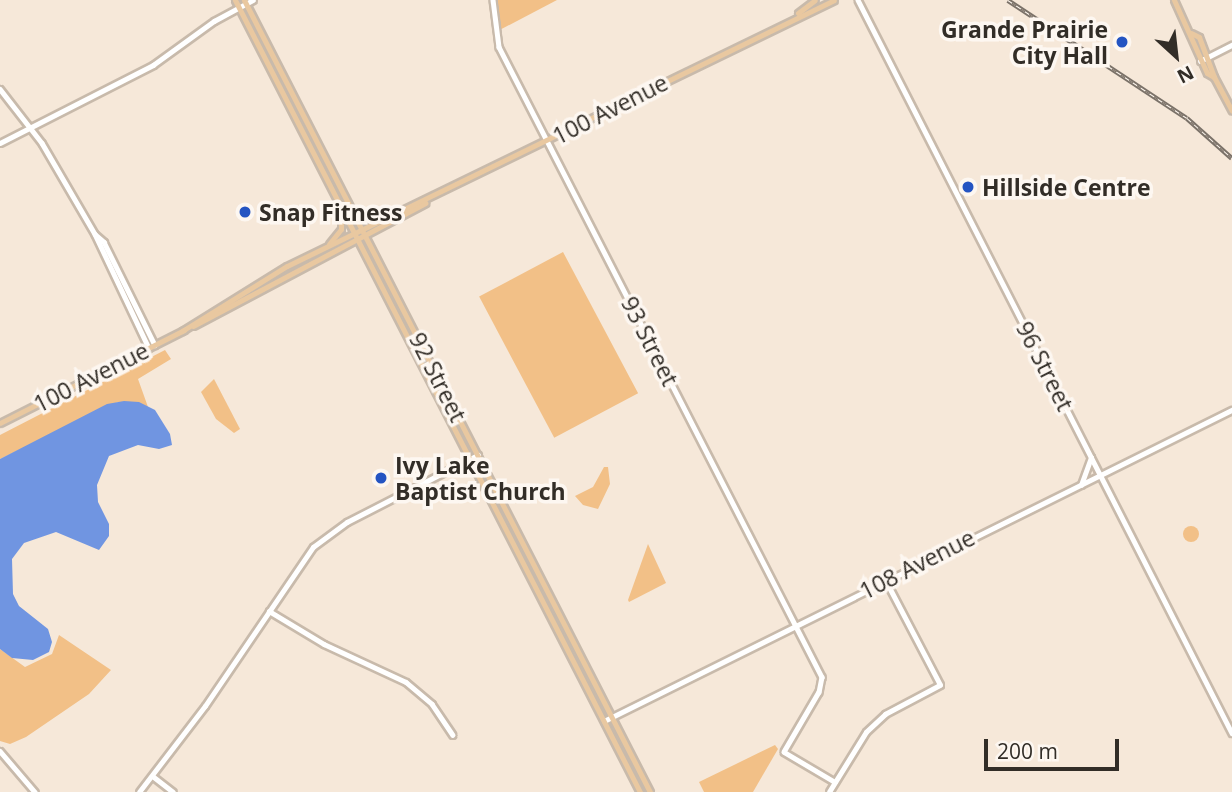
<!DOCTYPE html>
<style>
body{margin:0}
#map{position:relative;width:1232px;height:792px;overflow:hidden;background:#f6e8d9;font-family:"Open Sans",sans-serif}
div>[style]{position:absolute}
.green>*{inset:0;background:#f2c087;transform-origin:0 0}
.round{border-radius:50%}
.water>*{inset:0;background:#7095e1}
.roads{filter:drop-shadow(2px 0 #c8baab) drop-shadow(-2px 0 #c8baab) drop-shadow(0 2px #c8baab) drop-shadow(0 -2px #c8baab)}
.minor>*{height:4.5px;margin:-2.25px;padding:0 2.25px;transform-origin:2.25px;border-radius:2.25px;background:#fff}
.major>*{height:5px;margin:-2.5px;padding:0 2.5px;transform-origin:2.5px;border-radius:2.5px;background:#e9c8a0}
.rail>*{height:4.5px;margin-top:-2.25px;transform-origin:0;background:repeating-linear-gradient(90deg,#fdf7f1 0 5px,#7b7269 0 10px);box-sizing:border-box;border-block:2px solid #7b7269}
.dots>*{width:19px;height:19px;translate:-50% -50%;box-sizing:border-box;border:4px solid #fdf7f1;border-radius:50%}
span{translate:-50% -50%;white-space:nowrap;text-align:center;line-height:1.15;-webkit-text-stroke:7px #fdf7f1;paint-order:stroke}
.poi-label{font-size:23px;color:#322d27;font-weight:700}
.right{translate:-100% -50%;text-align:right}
.left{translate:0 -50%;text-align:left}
.street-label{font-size:23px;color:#322d27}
.north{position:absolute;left:1141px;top:21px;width:70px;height:70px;-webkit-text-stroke:5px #fdf7f1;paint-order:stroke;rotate:153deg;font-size:19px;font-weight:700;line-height:28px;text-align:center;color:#322d27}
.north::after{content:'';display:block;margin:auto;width:24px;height:32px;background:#322d27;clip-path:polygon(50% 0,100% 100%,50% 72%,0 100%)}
.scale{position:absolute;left:984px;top:739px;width:135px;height:32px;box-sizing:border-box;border:4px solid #322d27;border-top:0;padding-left:9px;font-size:21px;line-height:24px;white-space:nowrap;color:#322d27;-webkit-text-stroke:5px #fdf7f1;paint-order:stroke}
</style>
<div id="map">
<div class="green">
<i style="clip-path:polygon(490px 0,557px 0,494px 33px)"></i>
<i style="left:563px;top:252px;width:160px;height:95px;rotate:62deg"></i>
<i style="clip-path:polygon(165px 350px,171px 359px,138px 379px,148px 407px,118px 402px,0 459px,0 435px)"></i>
<i style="clip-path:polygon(214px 379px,240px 429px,234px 433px,216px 419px,201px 392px)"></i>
<i style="clip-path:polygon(604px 467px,608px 467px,610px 484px,598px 509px,583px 505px,575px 496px,593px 487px)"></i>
<i class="round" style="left:1183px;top:526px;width:16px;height:16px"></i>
<i style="clip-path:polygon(648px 544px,666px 583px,629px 602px,628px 600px)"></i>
<i style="clip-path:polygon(59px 635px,111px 670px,89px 694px,26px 737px,10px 744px,0 741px,0 649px,25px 667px,52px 654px)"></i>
<i style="clip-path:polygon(775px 745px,778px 749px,753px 792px,704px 792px,699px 782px)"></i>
</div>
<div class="water">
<i style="clip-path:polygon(124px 401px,139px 402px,155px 410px,170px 434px,172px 445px,159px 449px,138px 445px,109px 456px,97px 485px,98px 502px,109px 524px,109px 536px,99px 550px,56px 532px,24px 543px,12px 559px,13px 594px,19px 606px,48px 629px,52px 642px,49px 652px,33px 660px,12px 658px,0 649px,0 459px,107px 404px)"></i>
</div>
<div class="roads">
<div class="minor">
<i style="left:493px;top:0;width:47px;rotate:82.7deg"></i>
<i style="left:499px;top:47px;width:708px;rotate:62.86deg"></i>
<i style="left:822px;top:677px;width:15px;rotate:101deg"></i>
<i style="left:819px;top:692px;width:69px;rotate:120.3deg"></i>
<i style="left:784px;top:752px;width:59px;rotate:30.5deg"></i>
<i style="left:858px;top:0;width:823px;rotate:62.97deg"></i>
<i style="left:1200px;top:61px;width:36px;rotate:-27deg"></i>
<i style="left:0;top:89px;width:68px;rotate:52.1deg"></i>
<i style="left:42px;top:143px;width:105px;rotate:59.8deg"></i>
<i style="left:95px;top:234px;width:126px;rotate:64.7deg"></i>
<i style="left:0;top:143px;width:172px;rotate:-27deg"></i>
<i style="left:153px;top:65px;width:75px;rotate:-35.8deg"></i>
<i style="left:214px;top:21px;width:44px;rotate:-28.3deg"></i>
<i style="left:96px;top:235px;width:11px;rotate:41deg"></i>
<i style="left:104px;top:242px;width:115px;rotate:63.7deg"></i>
<i style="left:1081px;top:485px;width:29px;rotate:-70deg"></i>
<i style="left:269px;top:611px;width:64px;rotate:31deg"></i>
<i style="left:324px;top:644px;width:90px;rotate:24.9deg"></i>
<i style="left:406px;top:682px;width:34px;rotate:40deg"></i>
<i style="left:432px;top:704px;width:37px;rotate:56deg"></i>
<i style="left:604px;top:721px;width:701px;rotate:-26.35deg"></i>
<i style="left:0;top:751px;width:54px;rotate:49.5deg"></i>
<i style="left:154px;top:777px;width:24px;rotate:38deg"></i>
<i style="left:139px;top:792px;width:108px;rotate:-52.5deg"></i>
<i style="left:205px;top:706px;width:192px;rotate:-55.8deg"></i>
<i style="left:313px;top:547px;width:42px;rotate:-36.3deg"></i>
<i style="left:347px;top:522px;width:147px;rotate:-27.1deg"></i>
<i style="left:829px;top:792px;width:70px;rotate:-58.3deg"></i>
<i style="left:866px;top:732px;width:26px;rotate:-43deg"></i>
<i style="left:885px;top:714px;width:62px;rotate:-27.8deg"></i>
<i style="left:940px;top:685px;width:119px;rotate:-117.6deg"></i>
</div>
<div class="major">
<i style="left:235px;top:0;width:890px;rotate:62.92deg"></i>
<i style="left:244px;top:0;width:890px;rotate:62.86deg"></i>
<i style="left:1174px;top:0;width:80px;rotate:65.7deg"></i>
<i style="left:1207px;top:73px;width:8px;rotate:30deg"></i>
<i style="left:1214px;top:77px;width:38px;rotate:62deg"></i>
<i style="left:798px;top:13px;width:21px;rotate:-37deg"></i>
<i style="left:1191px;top:33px;width:9px;rotate:27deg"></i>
<i style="left:1199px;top:37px;width:43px;rotate:69.4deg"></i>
<i style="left:356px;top:216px;width:25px;rotate:7deg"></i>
<i style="left:329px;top:244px;width:19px;rotate:-51deg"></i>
<i style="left:341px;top:229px;width:20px;rotate:-90deg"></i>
<i style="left:193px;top:326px;width:263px;rotate:-27.9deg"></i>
<i style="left:182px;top:331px;width:123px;rotate:-31.8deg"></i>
<i style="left:287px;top:266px;width:608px;rotate:-25.93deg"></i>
<i style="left:0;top:423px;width:206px;rotate:-26.8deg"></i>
</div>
</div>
<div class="rail">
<i style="left:1008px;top:0;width:214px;rotate:33.4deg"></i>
<i style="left:1187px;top:118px;width:60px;rotate:41.6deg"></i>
</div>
<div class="dots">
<i style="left:1122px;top:42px;background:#2454c2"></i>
<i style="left:968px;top:187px;background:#2454c2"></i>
<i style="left:245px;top:212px;background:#2454c2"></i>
<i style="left:381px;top:478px;background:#2454c2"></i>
</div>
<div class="poi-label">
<span class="right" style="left:1108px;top:42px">Grande Prairie<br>City Hall</span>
<span class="left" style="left:982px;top:187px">Hillside Centre</span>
<span class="left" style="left:259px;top:212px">Snap Fitness</span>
<span class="left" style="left:395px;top:478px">Ivy Lake<br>Baptist Church</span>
</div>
<div class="street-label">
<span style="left:610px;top:109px;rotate:-27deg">100 Avenue</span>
<span style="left:650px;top:341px;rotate:63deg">93 Street</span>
<span style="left:1045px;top:366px;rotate:63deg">96 Street</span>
<span style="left:91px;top:377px;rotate:-27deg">100 Avenue</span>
<span style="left:438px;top:377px;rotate:63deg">92 Street</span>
<span style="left:917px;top:564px;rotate:-27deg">108 Avenue</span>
</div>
<div class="north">N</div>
<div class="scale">200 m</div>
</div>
